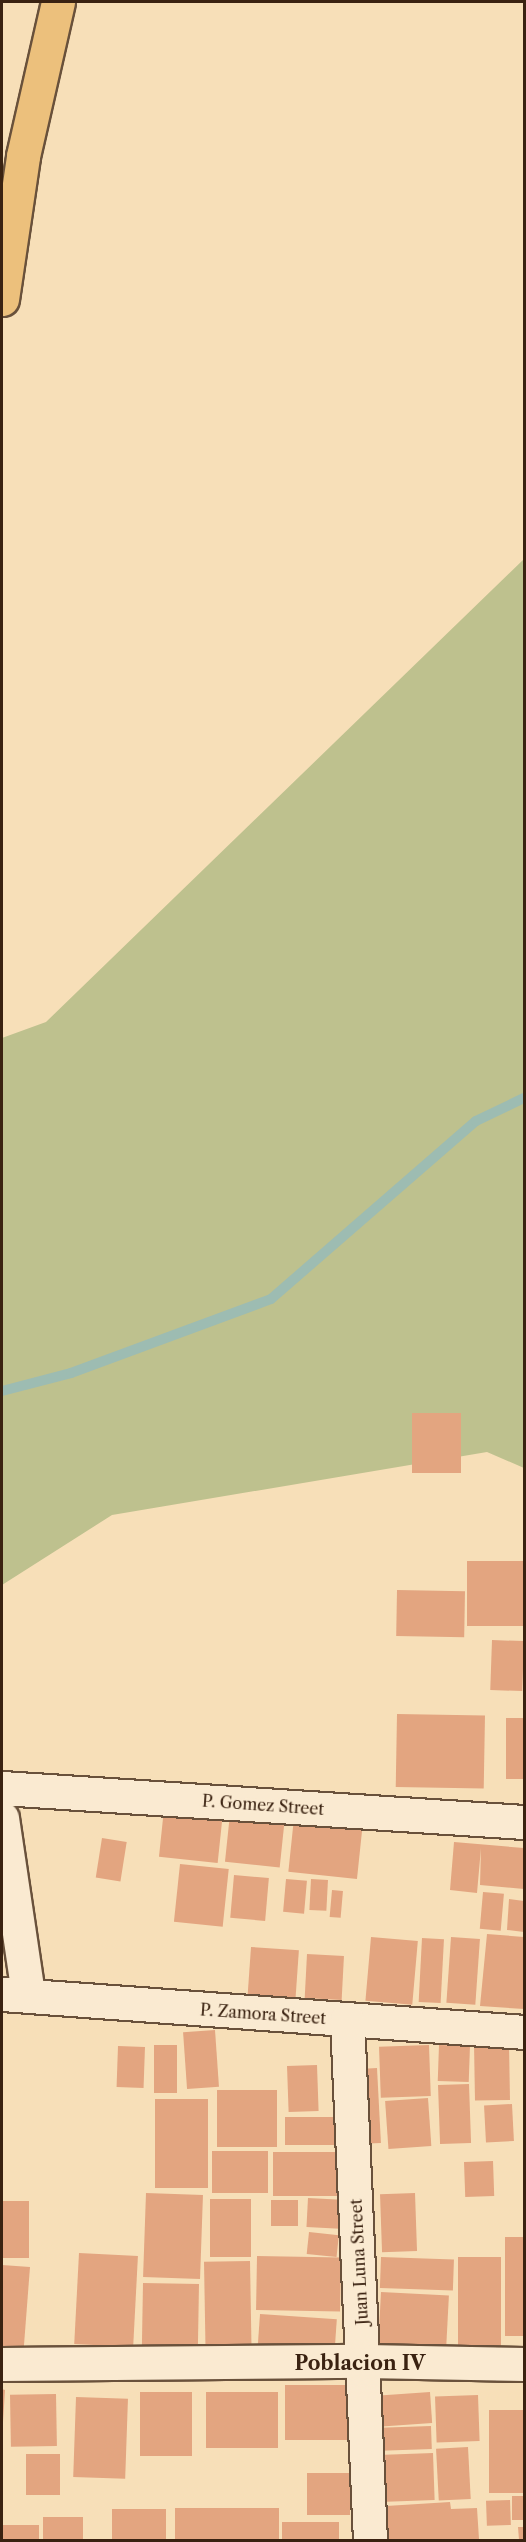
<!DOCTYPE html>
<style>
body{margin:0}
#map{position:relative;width:526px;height:2542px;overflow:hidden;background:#f7dfb8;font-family:"Libre Caslon Text",serif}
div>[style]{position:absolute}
.green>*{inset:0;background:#bec18e}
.stream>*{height:10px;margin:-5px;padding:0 5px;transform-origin:5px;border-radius:5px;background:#9dbcb2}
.building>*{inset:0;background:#e3a580;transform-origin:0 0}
.roads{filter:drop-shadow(2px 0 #69513b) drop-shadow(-2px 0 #69513b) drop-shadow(0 2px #69513b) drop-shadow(0 -2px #69513b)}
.minor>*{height:33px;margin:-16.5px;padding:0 16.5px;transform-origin:16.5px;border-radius:16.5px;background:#faead1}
.tertiary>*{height:33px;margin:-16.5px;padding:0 16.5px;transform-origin:16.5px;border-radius:16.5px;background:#faead1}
.primary>*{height:33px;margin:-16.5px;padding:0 16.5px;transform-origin:16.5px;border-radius:16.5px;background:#ecc07c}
span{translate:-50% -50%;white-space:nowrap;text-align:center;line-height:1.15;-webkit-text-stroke:4.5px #faead1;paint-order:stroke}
.street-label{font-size:16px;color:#3a2211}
.quarter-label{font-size:20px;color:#3a2211;font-weight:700}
.frame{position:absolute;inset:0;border:3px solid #3a2211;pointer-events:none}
</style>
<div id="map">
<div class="green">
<i style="clip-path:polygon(524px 559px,524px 1468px,487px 1452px,112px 1515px,2px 1585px,2px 1038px,46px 1022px)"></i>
</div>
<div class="stream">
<i style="left:2px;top:1391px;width:71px;rotate:-14.6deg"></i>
<i style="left:71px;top:1373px;width:213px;rotate:-20.3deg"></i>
<i style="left:271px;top:1299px;width:271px;rotate:-41deg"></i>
<i style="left:476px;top:1121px;width:53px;rotate:-25.6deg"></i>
</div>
<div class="building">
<i style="left:412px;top:1413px;width:49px;height:60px"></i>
<i style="left:467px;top:1561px;width:57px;height:65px"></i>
<i style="left:397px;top:1590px;width:68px;height:46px;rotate:1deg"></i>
<i style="left:492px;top:1640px;width:32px;height:50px;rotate:2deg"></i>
<i style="left:397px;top:1714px;width:88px;height:73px;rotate:1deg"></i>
<i style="left:506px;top:1718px;width:18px;height:61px"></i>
<i style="left:164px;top:1809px;width:59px;height:48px;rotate:6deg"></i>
<i style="left:230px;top:1814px;width:55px;height:48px;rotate:6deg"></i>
<i style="left:294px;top:1818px;width:69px;height:54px;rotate:6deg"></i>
<i style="left:102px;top:1838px;width:25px;height:40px;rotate:9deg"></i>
<i style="clip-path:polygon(454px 1842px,524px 1848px,524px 1889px,480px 1885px,481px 1848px,477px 1893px,450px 1890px)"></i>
<i style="left:180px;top:1864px;width:49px;height:58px;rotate:6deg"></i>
<i style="left:234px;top:1875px;width:35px;height:43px;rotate:5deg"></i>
<i style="left:286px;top:1879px;width:21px;height:33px;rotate:5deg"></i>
<i style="left:311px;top:1879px;width:17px;height:31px;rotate:3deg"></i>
<i style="left:332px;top:1890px;width:11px;height:27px;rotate:5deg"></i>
<i style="left:483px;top:1892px;width:21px;height:37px;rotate:5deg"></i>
<i style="clip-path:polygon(509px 1899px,524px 1901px,524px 1932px,507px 1930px)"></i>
<i style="clip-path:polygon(487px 1934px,524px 1937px,524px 2009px,480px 2006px)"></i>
<i style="left:371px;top:1937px;width:47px;height:64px;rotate:5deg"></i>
<i style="left:451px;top:1937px;width:29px;height:66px;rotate:4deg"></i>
<i style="left:422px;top:1938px;width:22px;height:64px;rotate:3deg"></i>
<i style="left:251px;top:1947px;width:48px;height:48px;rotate:4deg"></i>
<i style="left:307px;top:1954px;width:37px;height:44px;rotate:3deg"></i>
<i style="left:215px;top:2030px;width:57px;height:32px;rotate:86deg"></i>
<i style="left:509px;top:2043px;width:57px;height:35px;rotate:89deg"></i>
<i style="left:154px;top:2045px;width:23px;height:48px"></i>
<i style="left:429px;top:2045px;width:51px;height:50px;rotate:88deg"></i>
<i style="left:439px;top:2045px;width:31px;height:36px;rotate:2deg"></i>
<i style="left:118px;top:2046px;width:27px;height:41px;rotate:2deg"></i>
<i style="left:317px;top:2065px;width:46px;height:30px;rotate:88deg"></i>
<i style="left:377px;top:2068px;width:75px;height:18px;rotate:87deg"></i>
<i style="left:469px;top:2084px;width:59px;height:31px;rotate:88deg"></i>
<i style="left:217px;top:2090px;width:60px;height:57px"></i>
<i style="left:428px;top:2098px;width:48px;height:43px;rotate:86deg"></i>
<i style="left:155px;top:2099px;width:53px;height:89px"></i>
<i style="left:512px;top:2104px;width:37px;height:28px;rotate:87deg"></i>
<i style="left:338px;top:2117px;width:28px;height:53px;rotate:90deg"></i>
<i style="left:268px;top:2151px;width:42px;height:56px;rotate:90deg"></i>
<i style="left:273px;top:2152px;width:71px;height:44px"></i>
<i style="left:493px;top:2161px;width:35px;height:29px;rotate:88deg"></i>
<i style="left:146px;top:2193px;width:57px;height:84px;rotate:2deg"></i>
<i style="left:415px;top:2193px;width:58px;height:35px;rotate:88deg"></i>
<i style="left:308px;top:2198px;width:38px;height:29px;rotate:3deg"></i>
<i style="left:210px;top:2199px;width:41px;height:58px"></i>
<i style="left:271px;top:2200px;width:27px;height:26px"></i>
<i style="left:2px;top:2201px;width:27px;height:57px"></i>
<i style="left:309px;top:2232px;width:30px;height:22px;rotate:6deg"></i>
<i style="left:505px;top:2237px;width:19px;height:99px"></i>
<i style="left:79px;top:2253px;width:59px;height:91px;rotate:3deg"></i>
<i style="left:257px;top:2256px;width:84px;height:54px;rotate:1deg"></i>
<i style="left:381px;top:2257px;width:73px;height:31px;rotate:2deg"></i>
<i style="left:458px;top:2257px;width:43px;height:102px"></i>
<i style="left:250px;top:2261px;width:92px;height:46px;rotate:89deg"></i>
<i style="clip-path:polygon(2px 2265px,30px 2267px,23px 2358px,2px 2356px)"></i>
<i style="left:143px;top:2283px;width:56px;height:72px;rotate:1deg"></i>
<i style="left:381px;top:2292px;width:68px;height:64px;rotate:3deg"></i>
<i style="left:260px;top:2314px;width:77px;height:41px;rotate:4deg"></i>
<i style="left:285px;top:2385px;width:62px;height:55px"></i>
<i style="clip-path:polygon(2px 2389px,5px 2390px,3px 2422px,2px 2422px)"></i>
<i style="left:140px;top:2392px;width:52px;height:64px"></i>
<i style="left:206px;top:2392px;width:72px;height:56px"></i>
<i style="left:430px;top:2392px;width:31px;height:54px;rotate:86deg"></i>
<i style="left:56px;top:2394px;width:52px;height:46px;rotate:89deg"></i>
<i style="left:478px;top:2395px;width:46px;height:43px;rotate:88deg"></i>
<i style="left:76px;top:2397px;width:52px;height:80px;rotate:2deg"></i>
<i style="left:524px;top:2410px;width:83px;height:35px;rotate:90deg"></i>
<i style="left:431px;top:2426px;width:23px;height:51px;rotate:88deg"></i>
<i style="left:468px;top:2447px;width:52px;height:32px;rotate:87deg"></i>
<i style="left:433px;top:2453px;width:47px;height:48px;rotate:88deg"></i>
<i style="left:60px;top:2454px;width:41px;height:34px;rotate:90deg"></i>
<i style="left:307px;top:2473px;width:43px;height:42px"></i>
<i style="left:512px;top:2496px;width:12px;height:24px"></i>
<i style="left:510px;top:2500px;width:25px;height:24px;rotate:88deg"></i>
<i style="clip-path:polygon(450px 2502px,451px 2509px,477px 2508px,479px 2539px,388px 2540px,386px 2506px)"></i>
<i style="left:175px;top:2508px;width:104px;height:32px"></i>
<i style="left:112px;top:2509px;width:54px;height:31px"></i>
<i style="left:43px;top:2517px;width:40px;height:23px"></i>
<i style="left:282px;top:2522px;width:57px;height:18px"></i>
<i style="left:2px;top:2525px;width:37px;height:15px"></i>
<i style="clip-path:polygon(518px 2527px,524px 2527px,524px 2540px,519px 2540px)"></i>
</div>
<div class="roads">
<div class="minor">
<i style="left:2px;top:1788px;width:523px;rotate:3.73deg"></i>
<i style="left:2px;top:1818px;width:179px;rotate:81.6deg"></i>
<i style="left:2px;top:1994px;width:523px;rotate:4.16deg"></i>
<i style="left:347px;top:2020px;width:521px;rotate:87.47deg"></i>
</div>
<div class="tertiary">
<i style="left:2px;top:2364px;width:363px;rotate:-0.5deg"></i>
<i style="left:365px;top:2361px;width:159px;rotate:1.1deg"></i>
</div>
<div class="primary">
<i style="left:2px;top:299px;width:145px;rotate:-81.6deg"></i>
<i style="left:23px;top:156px;width:158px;rotate:-77.2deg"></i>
</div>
</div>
<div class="street-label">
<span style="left:263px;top:1805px;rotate:4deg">P. Gomez Street</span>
<span style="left:263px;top:2014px;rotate:4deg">P. Zamora Street</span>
<span style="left:359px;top:2262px;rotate:-93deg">Juan Luna Street</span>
</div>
<div class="quarter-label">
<span style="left:360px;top:2363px">Poblacion IV</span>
</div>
<div class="frame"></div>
</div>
